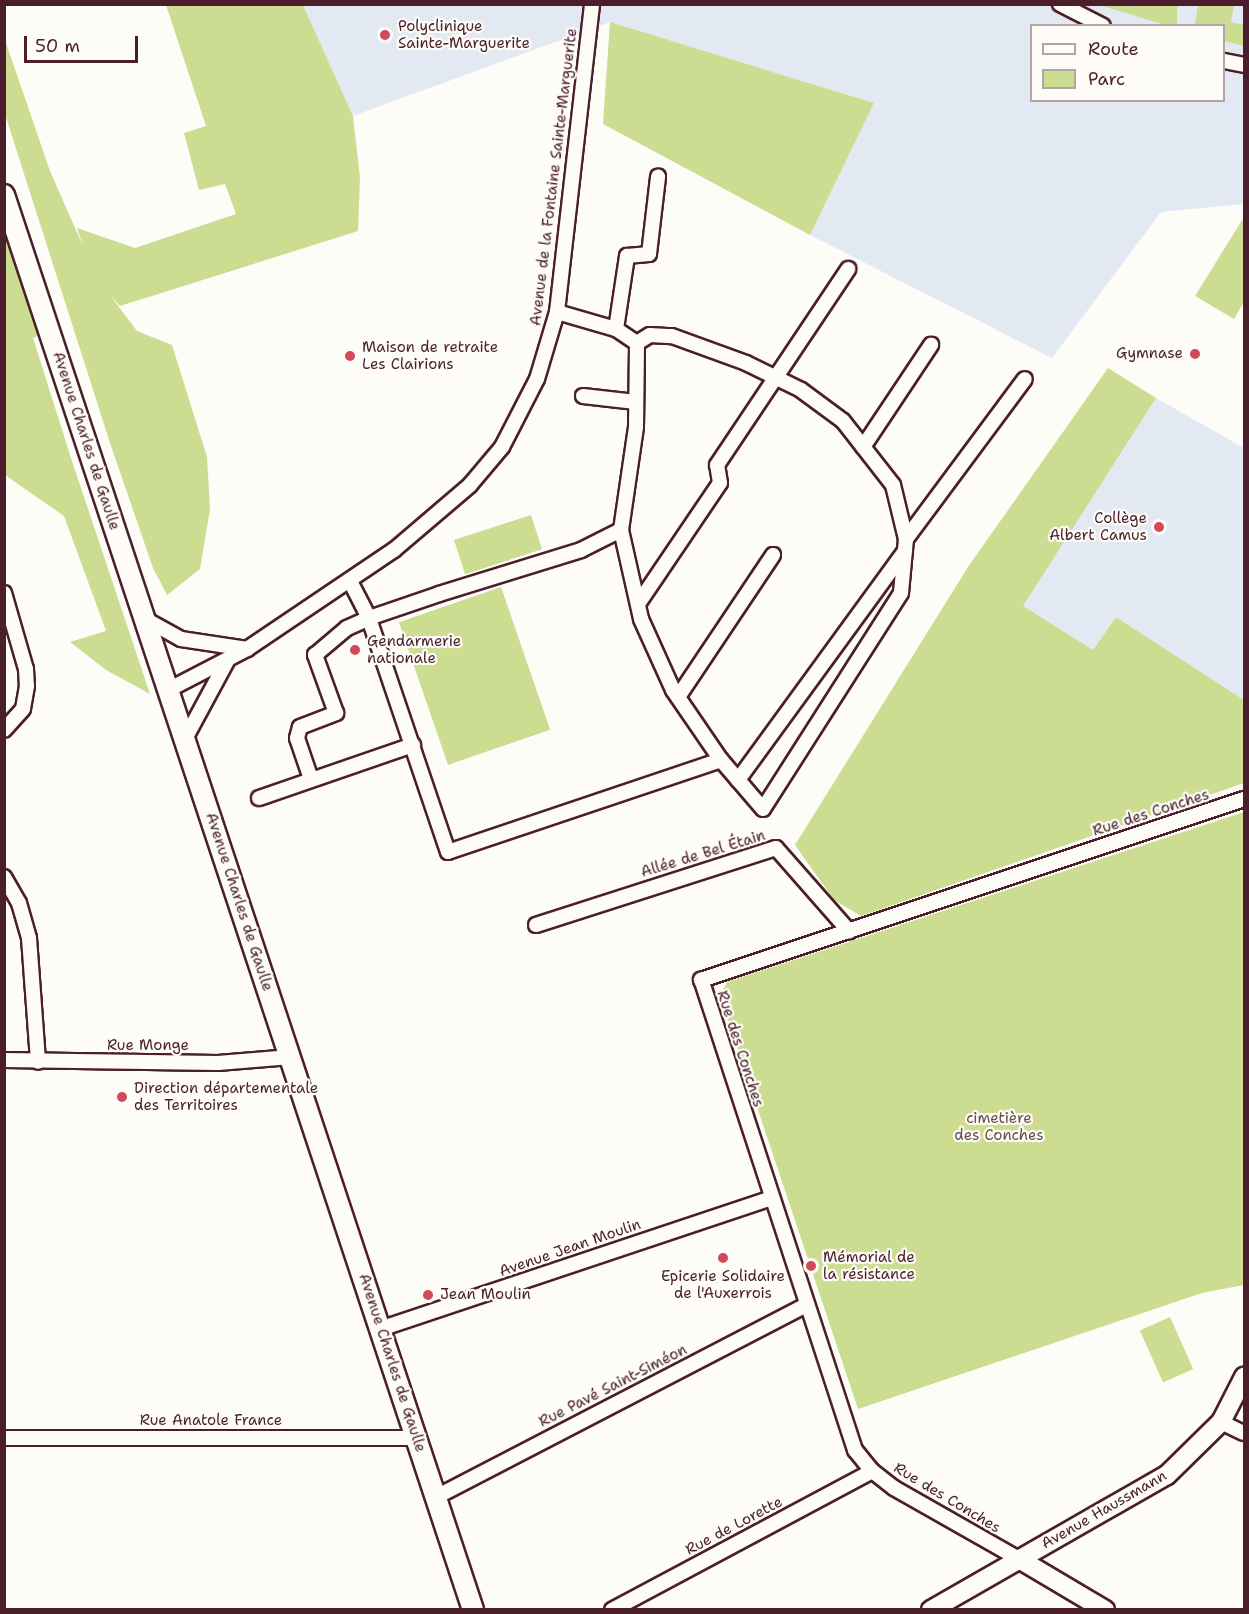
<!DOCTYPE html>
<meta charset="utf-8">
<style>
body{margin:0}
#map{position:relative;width:1249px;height:1614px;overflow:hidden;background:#fdfcf7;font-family:"Shantell Sans",sans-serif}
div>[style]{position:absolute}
.built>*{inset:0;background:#e2e9f3}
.green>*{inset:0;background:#ccdd92;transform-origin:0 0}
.roads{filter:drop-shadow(2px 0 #4a1f2b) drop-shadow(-2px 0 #4a1f2b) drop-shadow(0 2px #4a1f2b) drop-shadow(0 -2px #4a1f2b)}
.minor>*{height:14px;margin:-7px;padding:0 7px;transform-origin:7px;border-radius:7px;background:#fdfcf7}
.tertiary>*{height:18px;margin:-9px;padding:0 9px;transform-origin:9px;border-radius:9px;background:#fdfcf7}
.secondary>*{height:20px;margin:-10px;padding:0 10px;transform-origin:10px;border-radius:10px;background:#fdfcf7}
.dots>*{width:16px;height:16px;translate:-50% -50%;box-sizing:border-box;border:3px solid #fdfcf7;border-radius:50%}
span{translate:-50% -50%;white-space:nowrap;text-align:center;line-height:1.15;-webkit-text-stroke:4.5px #fdfcf7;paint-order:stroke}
.poi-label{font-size:15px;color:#4a1f2b}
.left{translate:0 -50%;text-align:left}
.right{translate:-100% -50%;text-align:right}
.street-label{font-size:15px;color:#4a1f2b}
.park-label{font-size:15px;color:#6a4e45}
.frame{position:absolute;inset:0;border:6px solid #4a1f2b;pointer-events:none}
.legend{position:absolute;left:1030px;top:24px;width:195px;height:78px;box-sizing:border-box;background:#fdfcf7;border:2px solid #b5a4a5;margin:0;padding:8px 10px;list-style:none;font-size:18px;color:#4a1f2b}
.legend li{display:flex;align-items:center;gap:12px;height:30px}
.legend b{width:30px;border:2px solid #b5a4a5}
.scale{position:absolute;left:24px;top:36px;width:114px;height:27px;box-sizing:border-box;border:3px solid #4a1f2b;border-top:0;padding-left:8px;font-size:18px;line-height:21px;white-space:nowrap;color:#4a1f2b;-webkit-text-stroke:4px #fdfcf7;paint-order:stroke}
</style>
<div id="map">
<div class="built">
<i style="clip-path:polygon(evenodd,303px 5px,1244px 5px,1244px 204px,1161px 212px,1052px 358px,810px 235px,874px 103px,610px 22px,353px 116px,303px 5px,1032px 26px,1224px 26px,1224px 100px,1032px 100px,1032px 26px)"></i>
<i style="clip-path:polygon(1156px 398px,1244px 448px,1244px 700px,1116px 617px,1093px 650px,1022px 606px)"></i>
</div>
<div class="green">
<i style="clip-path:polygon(166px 5px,303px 5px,353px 116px,360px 178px,358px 231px,120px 306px,110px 295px,137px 331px,172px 345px,207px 457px,210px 509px,200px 569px,167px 595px,153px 568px,110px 443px,4px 111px,5px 40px,50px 171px,83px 246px,77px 228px,135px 248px,236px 214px,225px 184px,199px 190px,184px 133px,206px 126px)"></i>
<i style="clip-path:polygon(1100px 5px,1177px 5px,1177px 25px,1165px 25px)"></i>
<i style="clip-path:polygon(1198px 5px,1234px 5px,1231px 22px,1244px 25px,1244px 46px,1224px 41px,1224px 26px,1195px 25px)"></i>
<i style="clip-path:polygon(610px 22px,874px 103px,810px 235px,603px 124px)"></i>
<i style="clip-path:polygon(1244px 217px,1244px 302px,1234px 319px,1195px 296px)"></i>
<i style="clip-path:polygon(4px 233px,39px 335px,33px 338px,71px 458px,150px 694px,106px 670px,70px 642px,106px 631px,64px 516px,5px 475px)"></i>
<i style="clip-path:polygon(1108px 368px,1156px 398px,1023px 606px,1093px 650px,1116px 617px,1244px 700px,1244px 783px,861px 916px,834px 900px,795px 845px,968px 567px)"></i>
<i style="left:531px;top:515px;width:36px;height:81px;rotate:72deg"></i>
<i style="left:501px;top:587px;width:151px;height:108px;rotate:71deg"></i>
<i style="clip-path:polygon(1244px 812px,1244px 1285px,1202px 1293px,858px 1409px,720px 996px,727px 982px)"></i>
<i style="left:1170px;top:1317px;width:57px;height:33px;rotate:66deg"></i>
</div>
<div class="roads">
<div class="minor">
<i style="left:1060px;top:4px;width:48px;rotate:27.1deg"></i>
<i style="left:1224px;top:61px;width:20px;rotate:11deg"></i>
<i style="left:557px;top:312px;width:61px;rotate:16.1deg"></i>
<i style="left:616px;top:329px;width:25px;rotate:34deg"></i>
<i style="left:616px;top:329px;width:74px;rotate:-81.4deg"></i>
<i style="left:627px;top:256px;width:22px;rotate:-5deg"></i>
<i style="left:649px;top:254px;width:78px;rotate:-83.3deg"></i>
<i style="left:583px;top:396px;width:53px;rotate:6.5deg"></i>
<i style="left:863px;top:447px;width:123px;rotate:-56.3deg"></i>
<i style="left:621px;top:530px;width:91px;rotate:77.3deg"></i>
<i style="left:641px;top:619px;width:78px;rotate:65.7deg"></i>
<i style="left:673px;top:690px;width:85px;rotate:55.6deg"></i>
<i style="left:906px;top:539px;width:199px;rotate:-53.4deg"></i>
<i style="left:4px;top:593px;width:79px;rotate:73.9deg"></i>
<i style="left:26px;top:669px;width:17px;rotate:87deg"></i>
<i style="left:27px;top:686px;width:23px;rotate:100deg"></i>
<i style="left:23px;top:709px;width:28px;rotate:132deg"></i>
<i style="left:638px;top:604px;width:146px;rotate:-55.9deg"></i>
<i style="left:720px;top:483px;width:18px;rotate:-99deg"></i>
<i style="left:717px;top:465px;width:236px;rotate:-56.2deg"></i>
<i style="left:145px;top:619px;width:41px;rotate:29.1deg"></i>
<i style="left:181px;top:639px;width:67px;rotate:8.6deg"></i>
<i style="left:168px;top:690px;width:89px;rotate:-27.4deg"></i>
<i style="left:247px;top:649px;width:177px;rotate:-34deg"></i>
<i style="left:394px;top:550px;width:100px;rotate:-40.5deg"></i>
<i style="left:470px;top:485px;width:50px;rotate:-49.9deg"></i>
<i style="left:502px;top:447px;width:76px;rotate:-62.8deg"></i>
<i style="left:537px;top:379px;width:70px;rotate:-73.4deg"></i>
<i style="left:557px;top:312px;width:310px;rotate:-83.5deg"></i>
<i style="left:678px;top:697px;width:171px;rotate:-56.2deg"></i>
<i style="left:185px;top:739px;width:89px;rotate:-61.7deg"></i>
<i style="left:311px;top:779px;width:43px;rotate:-108.9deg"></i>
<i style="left:297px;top:738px;width:11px;rotate:-75deg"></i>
<i style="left:300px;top:727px;width:39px;rotate:-21deg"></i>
<i style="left:336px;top:713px;width:62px;rotate:-109.9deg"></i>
<i style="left:315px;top:655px;width:42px;rotate:-40.2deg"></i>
<i style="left:347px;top:628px;width:24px;rotate:-24deg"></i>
<i style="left:369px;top:618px;width:74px;rotate:-18.9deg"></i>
<i style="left:439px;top:594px;width:149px;rotate:-17.2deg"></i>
<i style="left:581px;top:550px;width:45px;rotate:-26.6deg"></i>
<i style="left:621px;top:530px;width:104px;rotate:-81.7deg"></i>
<i style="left:636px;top:427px;width:84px;rotate:-89.3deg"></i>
<i style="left:637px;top:343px;width:15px;rotate:-32deg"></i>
<i style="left:650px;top:335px;width:22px;rotate:3deg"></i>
<i style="left:672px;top:336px;width:79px;rotate:20deg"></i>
<i style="left:746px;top:363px;width:61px;rotate:26.1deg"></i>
<i style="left:801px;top:390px;width:52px;rotate:36.4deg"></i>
<i style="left:843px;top:421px;width:81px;rotate:52deg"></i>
<i style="left:893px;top:485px;width:56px;rotate:76.5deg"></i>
<i style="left:906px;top:539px;width:54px;rotate:95.3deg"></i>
<i style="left:901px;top:593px;width:256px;rotate:122.6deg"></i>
<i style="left:763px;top:809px;width:65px;rotate:-130.6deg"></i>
<i style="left:721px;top:760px;width:288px;rotate:161.4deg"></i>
<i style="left:448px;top:852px;width:247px;rotate:-108.7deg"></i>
<i style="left:369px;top:618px;width:42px;rotate:-117.2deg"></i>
<i style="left:738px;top:780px;width:283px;rotate:-53.9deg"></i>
<i style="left:259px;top:798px;width:163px;rotate:-19deg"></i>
<i style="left:4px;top:877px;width:30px;rotate:60deg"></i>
<i style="left:19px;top:903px;width:36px;rotate:74deg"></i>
<i style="left:29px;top:938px;width:124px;rotate:85.8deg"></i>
<i style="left:536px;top:925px;width:252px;rotate:-17.8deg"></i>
<i style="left:776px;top:848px;width:111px;rotate:48.7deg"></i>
<i style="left:4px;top:1060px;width:214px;rotate:0.8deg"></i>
<i style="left:218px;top:1063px;width:73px;rotate:-4.7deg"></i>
<i style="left:380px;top:1329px;width:412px;rotate:-18.5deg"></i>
<i style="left:1221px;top:1422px;width:25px;rotate:26deg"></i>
<i style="left:4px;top:1438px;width:413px"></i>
<i style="left:436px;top:1497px;width:416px;rotate:-27.4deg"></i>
<i style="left:1019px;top:1559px;width:144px;rotate:-150.4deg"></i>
<i style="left:894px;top:1488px;width:28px;rotate:-142deg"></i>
<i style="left:872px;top:1471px;width:27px;rotate:-129deg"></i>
<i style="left:855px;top:1450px;width:495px;rotate:-108.1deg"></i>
<i style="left:701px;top:980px;width:572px;rotate:-18.43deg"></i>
<i style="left:612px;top:1610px;width:295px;rotate:-28.1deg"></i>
</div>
<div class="tertiary">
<i style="left:1019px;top:1559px;width:100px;rotate:30.7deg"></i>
<i style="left:931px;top:1610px;width:272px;rotate:-29.8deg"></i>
<i style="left:1167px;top:1475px;width:76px;rotate:-44.5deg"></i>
<i style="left:1221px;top:1422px;width:51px;rotate:-62.9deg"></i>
</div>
<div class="secondary">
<i style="left:4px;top:195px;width:1491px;rotate:71.66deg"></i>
</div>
</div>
<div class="dots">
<i style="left:385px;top:35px;background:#d1495b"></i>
<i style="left:1195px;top:354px;background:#d1495b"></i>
<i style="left:350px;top:356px;background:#d1495b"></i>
<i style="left:1159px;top:527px;background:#d1495b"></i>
<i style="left:355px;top:650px;background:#d1495b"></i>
<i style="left:122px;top:1097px;background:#d1495b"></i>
<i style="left:723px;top:1258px;background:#d1495b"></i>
<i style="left:811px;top:1266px;background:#d1495b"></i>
<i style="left:428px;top:1295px;background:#d1495b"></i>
</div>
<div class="poi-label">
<span class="left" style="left:398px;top:35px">Polyclinique<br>Sainte-Marguerite</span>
<span class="left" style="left:362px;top:356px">Maison de retraite<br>Les Clairions</span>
<span class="right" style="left:1183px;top:354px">Gymnase</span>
<span class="right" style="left:1147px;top:527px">Collège<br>Albert Camus</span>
<span class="left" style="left:367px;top:650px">Gendarmerie<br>nationale</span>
<span class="left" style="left:134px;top:1097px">Direction départementale<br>des Territoires</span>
<span class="left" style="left:823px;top:1266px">Mémorial de<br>la résistance</span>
<span style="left:723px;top:1285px">Epicerie Solidaire<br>de l'Auxerrois</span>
<span class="left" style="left:440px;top:1295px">Jean Moulin</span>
</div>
<div class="street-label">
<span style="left:554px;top:177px;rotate:-83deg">Avenue de la Fontaine Sainte-Marguerite</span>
<span style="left:86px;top:441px;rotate:72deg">Avenue Charles de Gaulle</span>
<span style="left:1151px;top:813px;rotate:-18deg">Rue des Conches</span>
<span style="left:703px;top:854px;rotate:-17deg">Allée de Bel Étain</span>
<span style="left:239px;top:902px;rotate:72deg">Avenue Charles de Gaulle</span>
<span style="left:148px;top:1046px">Rue Monge</span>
<span style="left:740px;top:1049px;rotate:72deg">Rue des Conches</span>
<span style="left:570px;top:1248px;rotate:-19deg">Avenue Jean Moulin</span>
<span style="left:392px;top:1363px;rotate:72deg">Avenue Charles de Gaulle</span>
<span style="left:613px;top:1386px;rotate:-27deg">Rue Pavé Saint-Siméon</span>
<span style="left:211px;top:1421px">Rue Anatole France</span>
<span style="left:947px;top:1498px;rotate:31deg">Rue des Conches</span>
<span style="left:1104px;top:1510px;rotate:-30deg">Avenue Haussmann</span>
<span style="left:734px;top:1526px;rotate:-28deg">Rue de Lorette</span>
</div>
<div class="park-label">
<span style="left:999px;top:1127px">cimetière<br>des Conches</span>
</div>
<div class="frame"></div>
<ul class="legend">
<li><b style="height:8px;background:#fdfcf7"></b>Route</li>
<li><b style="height:16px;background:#ccdd92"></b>Parc</li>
</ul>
<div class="scale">50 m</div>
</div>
